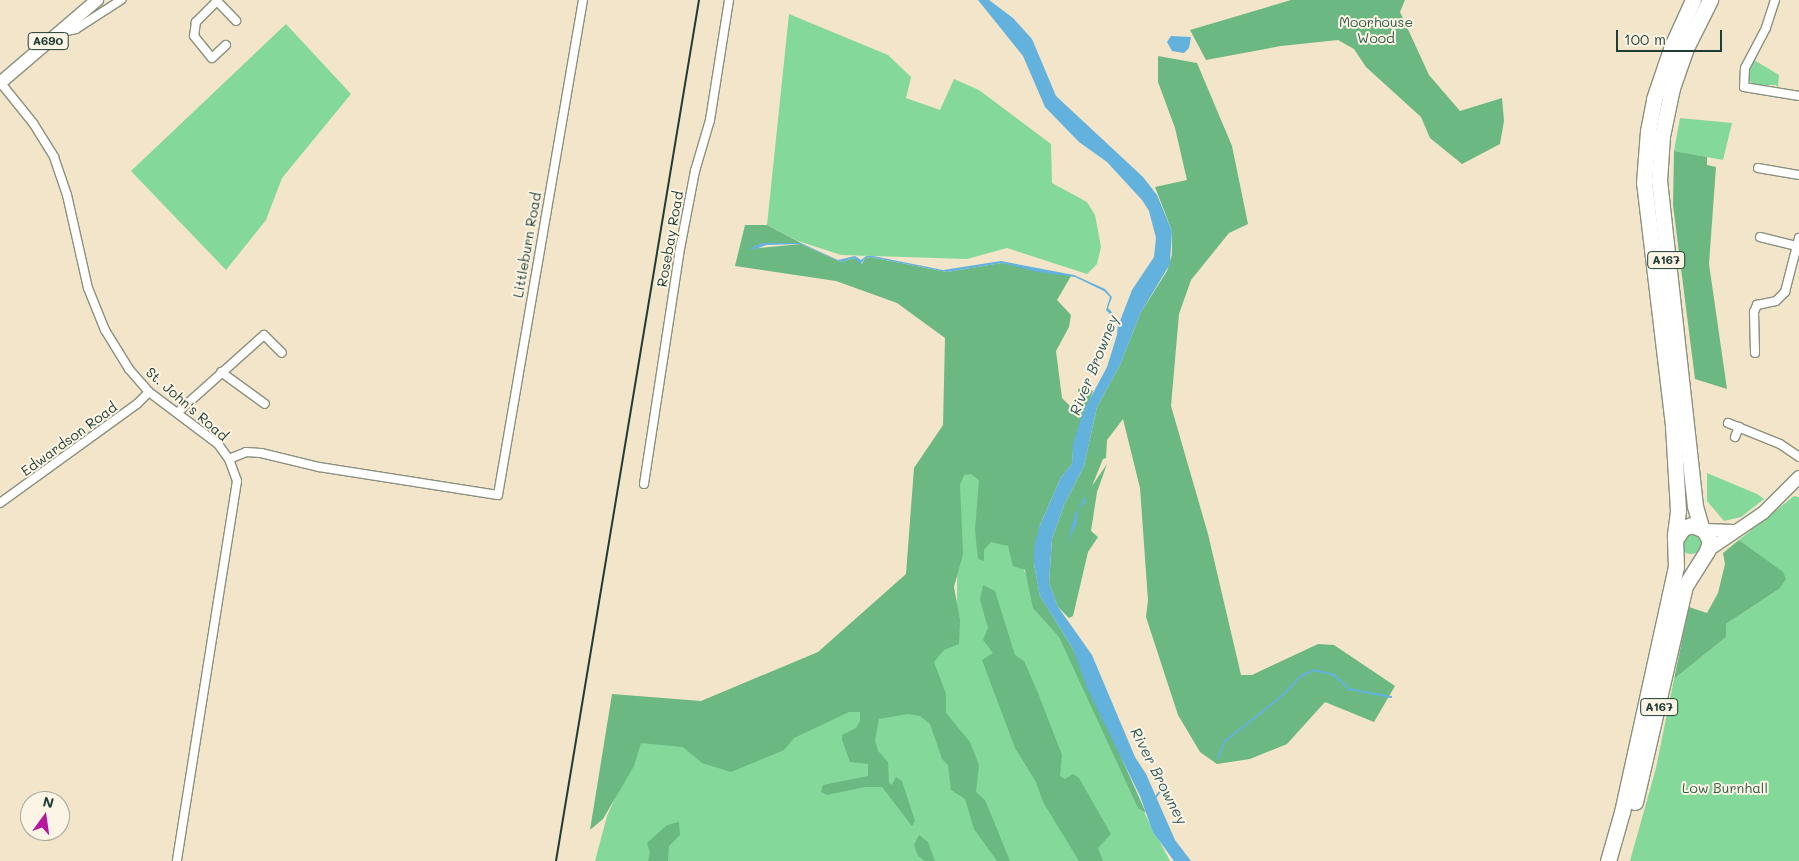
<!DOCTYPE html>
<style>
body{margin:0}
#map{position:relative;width:1799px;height:861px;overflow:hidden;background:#f3e5ca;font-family:Mali,sans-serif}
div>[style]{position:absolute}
.green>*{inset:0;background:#84d89a}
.round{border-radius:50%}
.forest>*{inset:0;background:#6bb882}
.water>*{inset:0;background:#63b1dd}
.stream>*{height:2px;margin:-1px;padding:0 1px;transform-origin:1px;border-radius:1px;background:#63b1dd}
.roads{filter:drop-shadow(1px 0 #89917f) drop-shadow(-1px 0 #89917f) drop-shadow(0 1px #89917f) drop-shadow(0 -1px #89917f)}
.street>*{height:8px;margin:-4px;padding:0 4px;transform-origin:4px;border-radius:4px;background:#fff}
.primary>*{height:12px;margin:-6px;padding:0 6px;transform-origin:6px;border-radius:6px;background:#fff}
.highway>*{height:15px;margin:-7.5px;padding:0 7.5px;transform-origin:7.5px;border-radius:7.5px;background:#fff}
.rail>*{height:2px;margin:-1px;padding:0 1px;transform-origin:1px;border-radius:1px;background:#1f3d34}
span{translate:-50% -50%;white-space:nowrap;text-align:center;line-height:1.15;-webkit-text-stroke:4px #fcf5e5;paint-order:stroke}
.shield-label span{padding:1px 4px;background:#fcf5e5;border:1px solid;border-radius:4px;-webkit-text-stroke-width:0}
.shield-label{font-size:12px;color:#1f3d34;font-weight:700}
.park-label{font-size:14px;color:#335c48}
.street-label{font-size:14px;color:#1f3d34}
.water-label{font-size:15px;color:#305a5e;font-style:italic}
.north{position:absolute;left:20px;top:791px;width:50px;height:50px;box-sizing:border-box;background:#fcf5e5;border:1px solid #a4ab9e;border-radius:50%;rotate:14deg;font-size:14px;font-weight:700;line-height:20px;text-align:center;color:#1f3d34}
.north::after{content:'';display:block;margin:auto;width:18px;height:22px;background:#b5179e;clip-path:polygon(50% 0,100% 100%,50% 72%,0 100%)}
.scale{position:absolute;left:1616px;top:30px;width:106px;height:22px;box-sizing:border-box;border:2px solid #1f3d34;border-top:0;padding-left:6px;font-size:15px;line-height:18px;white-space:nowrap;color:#1f3d34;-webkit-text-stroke:4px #fcf5e5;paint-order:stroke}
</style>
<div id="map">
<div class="green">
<i style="clip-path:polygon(789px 14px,888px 55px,911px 77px,906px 98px,940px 110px,954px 79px,979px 90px,1051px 144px,1052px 183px,1087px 202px,1095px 215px,1101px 247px,1097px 264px,1087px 274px,1007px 248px,967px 259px,841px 255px,798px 241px,767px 225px)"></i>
<i style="clip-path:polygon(286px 24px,351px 94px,282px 178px,266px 220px,226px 270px,131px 171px)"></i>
<i style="clip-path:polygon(1754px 60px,1779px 75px,1778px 88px,1776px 85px,1754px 85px,1747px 78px)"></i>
<i style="clip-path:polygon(1680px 118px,1732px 123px,1723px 160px,1674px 151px)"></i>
<i style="clip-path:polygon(958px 470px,982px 475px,992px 523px,1031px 581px,1057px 627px,1136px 797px,1170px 861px,595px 861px,607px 816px,634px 757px,637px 739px,947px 647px,957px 599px)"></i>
<i style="clip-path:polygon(1707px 473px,1757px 494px,1764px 499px,1741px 517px,1724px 521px,1707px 501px)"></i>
<i style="clip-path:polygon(1794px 496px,1799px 497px,1799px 861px,1630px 861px,1656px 768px,1674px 679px,1726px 637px,1726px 624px,1779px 589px,1758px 554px,1739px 540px)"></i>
<i class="round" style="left:1680px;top:532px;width:22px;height:22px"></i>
</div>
<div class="forest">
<i style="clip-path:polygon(1291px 0,1405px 0,1400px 12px,1429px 75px,1460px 111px,1502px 98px,1504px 121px,1500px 144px,1462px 164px,1430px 138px,1421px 117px,1366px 67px,1354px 49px,1338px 40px,1281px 46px,1206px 60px,1190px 30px)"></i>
<i style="clip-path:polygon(1158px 56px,1197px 63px,1232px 146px,1248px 224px,1229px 233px,1191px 280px,1179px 314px,1171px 406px,1208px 534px,1241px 675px,1252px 675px,1318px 644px,1334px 645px,1395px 686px,1374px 722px,1325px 702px,1287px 744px,1250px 759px,1217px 764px,1200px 752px,1178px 715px,1146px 617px,1148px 600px,1140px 488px,1123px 419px,1107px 440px,1106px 458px,1103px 459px,1092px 486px,1107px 464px,1097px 492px,1091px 531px,1098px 537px,1088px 552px,1073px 616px,1069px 618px,1058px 607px,1049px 583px,1052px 539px,1064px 505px,1084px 466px,1097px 407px,1120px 365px,1141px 312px,1167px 271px,1172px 255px,1172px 231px,1155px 187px,1187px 180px,1175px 128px,1158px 82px)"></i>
<i style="clip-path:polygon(1674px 151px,1707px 157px,1707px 165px,1716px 167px,1709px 264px,1727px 389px,1695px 379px,1673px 205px)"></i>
<i style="clip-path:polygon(745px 225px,767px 225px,801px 243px,763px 243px,749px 249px,801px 244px,841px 262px,854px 258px,862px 264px,865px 258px,870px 257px,947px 272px,1002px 263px,1071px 276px,1057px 300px,1071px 315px,1069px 327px,1056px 351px,1062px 398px,1071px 407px,1079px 399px,1078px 389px,1086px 387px,1093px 391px,1073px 449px,1072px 464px,1061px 477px,1040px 525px,1034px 564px,1040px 596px,1073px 649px,1146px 813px,1138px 808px,1059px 637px,1033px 608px,1025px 570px,1013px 566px,1008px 546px,991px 542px,984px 550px,984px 561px,978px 559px,975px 530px,979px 480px,971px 474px,964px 475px,960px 485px,963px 554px,954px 587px,960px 620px,959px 644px,944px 650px,934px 662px,946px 694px,946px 713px,970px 742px,979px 765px,976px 792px,985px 800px,1010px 861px,997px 861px,974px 829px,965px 799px,951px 790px,948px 765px,942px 759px,930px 724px,920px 716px,908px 714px,879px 719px,875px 740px,878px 751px,888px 762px,889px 783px,892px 785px,896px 777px,902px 781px,915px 821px,912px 826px,882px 787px,865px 787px,827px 795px,821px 792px,823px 785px,868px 776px,868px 764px,850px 762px,842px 740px,842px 735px,856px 728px,860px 721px,860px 712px,849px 712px,794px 738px,784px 750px,731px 772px,702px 763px,683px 747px,641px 743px,634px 766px,603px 819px,590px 830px,612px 694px,701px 701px,818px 652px,906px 574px,914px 468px,943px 425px,945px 338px,897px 303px,836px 281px,735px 266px)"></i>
<i style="clip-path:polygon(1739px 540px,1783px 572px,1786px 579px,1779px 589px,1726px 624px,1726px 637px,1674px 679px,1689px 607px,1707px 613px,1718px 593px,1725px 564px,1723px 553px)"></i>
<i style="clip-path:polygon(983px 585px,995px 591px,1015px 655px,1024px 661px,1038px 693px,1062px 755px,1060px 776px,1065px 779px,1073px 774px,1079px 778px,1111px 834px,1098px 848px,1103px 861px,1079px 861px,1043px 802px,1036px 782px,1015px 748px,982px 660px,993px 653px,983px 640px,988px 628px,980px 600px)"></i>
<i style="clip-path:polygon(679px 822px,680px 835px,669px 846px,668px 861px,648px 861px,650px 852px,647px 843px,667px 825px)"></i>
<i style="clip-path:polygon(919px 835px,928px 842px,935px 861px,925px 861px,918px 856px,914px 845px)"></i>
</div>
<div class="water">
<i style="clip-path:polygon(978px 0,989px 0,1013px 18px,1032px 39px,1056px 96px,1143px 177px,1157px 195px,1172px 231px,1170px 264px,1141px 312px,1120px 365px,1097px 407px,1084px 466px,1064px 505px,1052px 539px,1049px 583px,1058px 607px,1092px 655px,1135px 757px,1146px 774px,1175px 840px,1191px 861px,1174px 861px,1153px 832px,1140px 796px,1087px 688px,1073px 649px,1040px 596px,1034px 564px,1034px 547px,1040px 525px,1061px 477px,1072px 464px,1073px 443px,1084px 410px,1107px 367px,1117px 335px,1118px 322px,1106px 310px,1110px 297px,1104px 291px,1075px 277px,1037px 272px,1002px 263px,947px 272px,870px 257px,865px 258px,861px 264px,854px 258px,841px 262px,801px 244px,766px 245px,756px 249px,748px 249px,763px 243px,801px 243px,838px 260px,855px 256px,861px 260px,866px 256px,873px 256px,943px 270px,1001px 261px,1074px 275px,1105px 289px,1112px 297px,1108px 308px,1120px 321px,1132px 290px,1154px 257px,1156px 238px,1149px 211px,1142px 200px,1107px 162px,1079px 142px,1045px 107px,1023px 56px)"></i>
<i style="clip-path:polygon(1171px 36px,1191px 37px,1189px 48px,1184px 53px,1172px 51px,1167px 42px)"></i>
<i style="clip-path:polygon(1085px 496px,1086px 502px,1078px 509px,1077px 523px,1067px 544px,1075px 514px)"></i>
</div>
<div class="stream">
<i style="left:1218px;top:758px;width:17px;rotate:-69deg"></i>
<i style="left:1224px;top:742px;width:74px;rotate:-38.4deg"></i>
<i style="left:1282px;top:696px;width:28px;rotate:-46deg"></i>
<i style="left:1301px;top:676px;width:14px;rotate:-25deg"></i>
<i style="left:1314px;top:670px;width:21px;rotate:14deg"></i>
<i style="left:1334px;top:675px;width:21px;rotate:43deg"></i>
<i style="left:1349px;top:689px;width:43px;rotate:10.8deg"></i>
<i style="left:1155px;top:798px;width:15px;rotate:-53deg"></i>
</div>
<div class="roads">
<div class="street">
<i style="left:216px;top:0;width:29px;rotate:46deg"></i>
<i style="left:1775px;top:0;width:29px;rotate:108deg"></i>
<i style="left:1766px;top:28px;width:45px;rotate:117.7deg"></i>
<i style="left:1745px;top:68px;width:19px;rotate:93deg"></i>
<i style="left:1744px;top:87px;width:56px;rotate:9.3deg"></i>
<i style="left:217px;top:1px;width:30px;rotate:135deg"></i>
<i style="left:196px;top:22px;width:14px;rotate:98deg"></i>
<i style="left:194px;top:36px;width:28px;rotate:51deg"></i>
<i style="left:212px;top:58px;width:19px;rotate:-43deg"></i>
<i style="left:62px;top:32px;width:14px;rotate:-12deg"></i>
<i style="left:76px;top:29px;width:54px;rotate:-32.8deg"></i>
<i style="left:0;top:82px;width:53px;rotate:51.2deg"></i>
<i style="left:33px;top:123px;width:40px;rotate:58deg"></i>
<i style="left:54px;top:157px;width:40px;rotate:71.1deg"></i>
<i style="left:67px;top:195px;width:95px;rotate:77.3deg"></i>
<i style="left:88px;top:288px;width:45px;rotate:68deg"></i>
<i style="left:105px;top:330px;width:46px;rotate:58.4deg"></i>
<i style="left:129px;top:369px;width:30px;rotate:49deg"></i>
<i style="left:149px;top:392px;width:86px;rotate:37deg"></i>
<i style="left:218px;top:444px;width:19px;rotate:54deg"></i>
<i style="left:229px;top:459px;width:23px;rotate:70deg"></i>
<i style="left:237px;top:481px;width:385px;rotate:99deg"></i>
<i style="left:1758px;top:168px;width:42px;rotate:9.7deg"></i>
<i style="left:1760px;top:237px;width:38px;rotate:14deg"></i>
<i style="left:1755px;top:353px;width:41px;rotate:-91.4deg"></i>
<i style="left:1754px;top:312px;width:8px;rotate:-67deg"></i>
<i style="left:1757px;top:305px;width:19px;rotate:-12deg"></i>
<i style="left:1776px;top:301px;width:13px;rotate:-45deg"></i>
<i style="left:1785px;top:292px;width:56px;rotate:-75.5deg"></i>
<i style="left:221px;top:372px;width:54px;rotate:36deg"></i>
<i style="left:178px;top:412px;width:115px;rotate:-41.8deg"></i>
<i style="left:264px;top:335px;width:25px;rotate:45deg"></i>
<i style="left:1728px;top:423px;width:56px;rotate:22deg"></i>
<i style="left:1780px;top:444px;width:23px;rotate:34deg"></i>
<i style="left:1735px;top:437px;width:11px;rotate:-68deg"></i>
<i style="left:229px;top:459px;width:18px;rotate:-22deg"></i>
<i style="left:246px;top:452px;width:15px;rotate:4deg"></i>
<i style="left:261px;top:453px;width:60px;rotate:13.6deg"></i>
<i style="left:319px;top:467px;width:181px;rotate:8.9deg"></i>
<i style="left:498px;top:495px;width:502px;rotate:-80.26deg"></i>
<i style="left:644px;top:484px;width:233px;rotate:-81.3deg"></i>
<i style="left:679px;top:254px;width:85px;rotate:-79.1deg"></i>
<i style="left:695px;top:171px;width:53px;rotate:-73.6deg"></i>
<i style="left:710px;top:120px;width:121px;rotate:-81deg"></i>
<i style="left:0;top:503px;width:169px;rotate:-35.9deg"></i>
<i style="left:137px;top:404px;width:17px;rotate:-45deg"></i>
</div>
<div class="primary">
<i style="left:0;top:83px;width:128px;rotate:-40.6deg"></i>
<i style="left:1704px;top:530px;width:30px;rotate:2deg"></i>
<i style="left:1707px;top:551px;width:68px;rotate:-34.2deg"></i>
<i style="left:1763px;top:513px;width:51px;rotate:-45deg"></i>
</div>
<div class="highway">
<i style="left:1701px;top:527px;width:22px;rotate:-106deg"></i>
<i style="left:1695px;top:506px;width:327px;rotate:-96.3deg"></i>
<i style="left:1659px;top:181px;width:45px;rotate:-86.2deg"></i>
<i style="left:1662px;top:136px;width:49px;rotate:-78.2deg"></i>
<i style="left:1672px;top:88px;width:42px;rotate:-70.7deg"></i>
<i style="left:1686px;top:48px;width:54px;rotate:-63.4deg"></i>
<i style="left:1635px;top:802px;width:222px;rotate:-77deg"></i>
<i style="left:1685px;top:586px;width:41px;rotate:-57.8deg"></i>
<i style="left:1707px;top:551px;width:10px;rotate:-73deg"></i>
<i style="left:1710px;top:541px;width:13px;rotate:-119deg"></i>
<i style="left:1704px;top:530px;width:13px;rotate:-157deg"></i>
<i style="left:1692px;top:525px;width:9px;rotate:162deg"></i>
<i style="left:1683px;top:528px;width:14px;rotate:124deg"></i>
<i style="left:1608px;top:861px;width:51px;rotate:-74.1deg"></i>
<i style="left:1622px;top:812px;width:251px;rotate:-77.6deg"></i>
<i style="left:1676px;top:567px;width:32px;rotate:-92deg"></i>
<i style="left:1675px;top:535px;width:25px;rotate:-83deg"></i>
<i style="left:1678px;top:510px;width:85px;rotate:-93.4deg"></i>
<i style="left:1673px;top:425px;width:244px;rotate:-96.8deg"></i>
<i style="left:1644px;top:183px;width:52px;rotate:-85.6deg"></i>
<i style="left:1648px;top:131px;width:33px;rotate:-79deg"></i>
<i style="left:1654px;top:99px;width:56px;rotate:-71.2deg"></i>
<i style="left:1672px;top:46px;width:51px;rotate:-65.5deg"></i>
</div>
</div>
<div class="rail">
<i style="left:556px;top:861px;width:873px;rotate:-80.57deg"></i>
</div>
<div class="shield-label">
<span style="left:48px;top:41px">A690</span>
<span style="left:1666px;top:260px">A167</span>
<span style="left:1659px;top:707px">A167</span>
</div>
<div class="park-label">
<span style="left:1376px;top:30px">Moorhouse<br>Wood</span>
<span style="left:1725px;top:788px">Low Burnhall</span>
</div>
<div class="street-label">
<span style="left:670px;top:239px;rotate:-80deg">Rosebay Road</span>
<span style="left:527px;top:245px;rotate:-80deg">Littleburn Road</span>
<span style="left:187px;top:404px;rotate:41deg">St. John's Road</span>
<span style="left:69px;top:439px;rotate:-36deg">Edwardson Road</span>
</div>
<div class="water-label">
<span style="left:1094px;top:365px;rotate:-68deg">River Browney</span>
<span style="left:1159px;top:776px;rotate:63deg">River Browney</span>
</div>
<div class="north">N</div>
<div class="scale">100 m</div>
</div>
